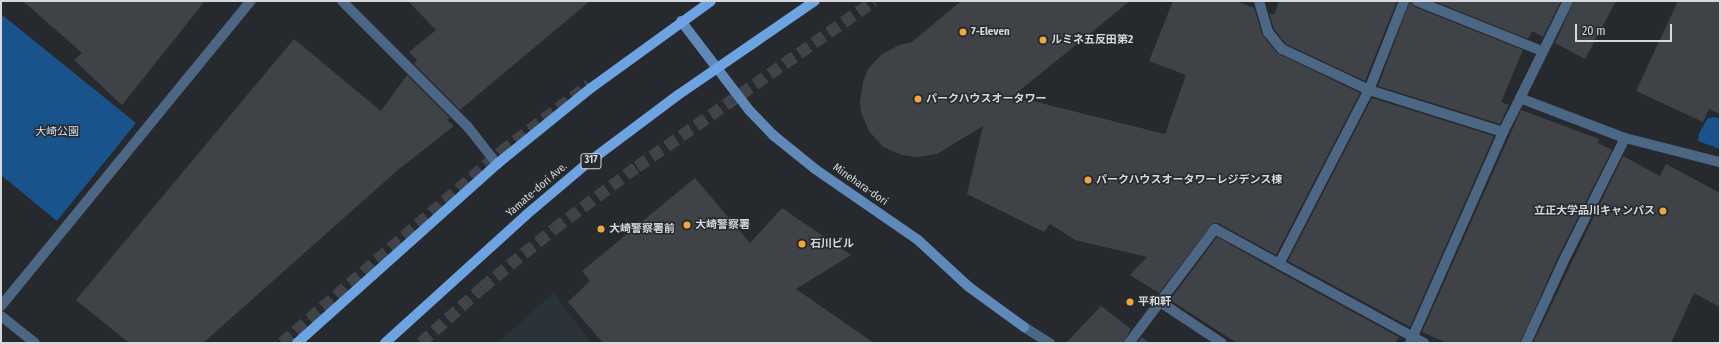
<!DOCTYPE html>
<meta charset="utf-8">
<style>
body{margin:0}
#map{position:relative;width:1721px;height:344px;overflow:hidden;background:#26292d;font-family:"Fira Sans Condensed","Noto Sans JP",sans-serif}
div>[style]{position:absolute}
.built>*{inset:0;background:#2a323a}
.green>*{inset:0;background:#19538b}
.building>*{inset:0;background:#3f4347}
.highway-tunnel>*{height:12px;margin-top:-6px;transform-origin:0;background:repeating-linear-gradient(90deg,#404347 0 12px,transparent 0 18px)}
.lane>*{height:10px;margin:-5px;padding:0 5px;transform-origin:5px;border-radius:5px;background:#4c6784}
.street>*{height:10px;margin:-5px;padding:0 5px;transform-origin:5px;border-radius:5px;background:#4c6784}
.secondary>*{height:10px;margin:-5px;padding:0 5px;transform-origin:5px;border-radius:5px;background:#5e89b8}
.primary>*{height:10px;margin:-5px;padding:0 5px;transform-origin:5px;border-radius:5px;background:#6ca3e0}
.dots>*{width:11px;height:11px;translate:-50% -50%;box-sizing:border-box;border:2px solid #26292d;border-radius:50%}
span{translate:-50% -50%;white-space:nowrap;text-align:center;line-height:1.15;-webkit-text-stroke:3px #26292d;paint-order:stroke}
.shield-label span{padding:1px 3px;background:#26292d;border:1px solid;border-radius:3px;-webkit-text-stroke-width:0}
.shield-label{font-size:10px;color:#d6d8db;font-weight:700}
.poi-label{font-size:11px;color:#d6d8db;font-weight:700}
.left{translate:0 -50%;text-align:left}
.right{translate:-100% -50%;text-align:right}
.park-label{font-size:11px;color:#cfdff2}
.street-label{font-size:11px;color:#d6d8db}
.frame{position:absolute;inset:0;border:2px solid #d6d8db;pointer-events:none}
.scale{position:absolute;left:1575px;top:24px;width:97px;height:18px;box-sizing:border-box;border:2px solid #d6d8db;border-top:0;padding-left:5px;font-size:12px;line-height:14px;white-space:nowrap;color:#d6d8db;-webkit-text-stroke:3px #26292d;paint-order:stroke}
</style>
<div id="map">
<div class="built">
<i style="clip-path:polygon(554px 293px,591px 343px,497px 343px)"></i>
</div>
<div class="green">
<i style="clip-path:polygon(1px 14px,136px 123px,57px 221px,1px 175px)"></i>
<i style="clip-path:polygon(1713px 117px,1720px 118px,1720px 149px,1698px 141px,1699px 134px,1707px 119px)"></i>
</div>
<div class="building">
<i style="clip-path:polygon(23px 1px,205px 1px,122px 105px,74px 60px,82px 53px)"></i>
<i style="clip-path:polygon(408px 1px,590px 1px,460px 110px,414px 64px,417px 60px,409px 52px,436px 30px)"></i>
<i style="clip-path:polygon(961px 1px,1130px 1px,1013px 96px,1165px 134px,1186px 75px,1149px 61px,1173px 1px,1236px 1px,1254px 8px,1262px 34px,1277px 53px,1360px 93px,1276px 255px,1218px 223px,1213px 223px,1159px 293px,1130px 275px,1147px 257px,1075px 240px,1050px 224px,1044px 232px,967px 194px,983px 126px,937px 154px,917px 157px,902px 155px,883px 147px,869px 131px,861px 112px,860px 102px,863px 82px,868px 69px,882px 54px,899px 45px,912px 42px)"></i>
<i style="clip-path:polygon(1279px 1px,1397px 1px,1365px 81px,1286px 44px,1274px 29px,1269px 13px,1274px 15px)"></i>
<i style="clip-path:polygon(1410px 1px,1415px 7px,1523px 50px,1501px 102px,1509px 105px,1500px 124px,1378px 86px)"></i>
<i style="clip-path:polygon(1434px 1px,1561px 1px,1543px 37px,1532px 31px,1528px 39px)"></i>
<i style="clip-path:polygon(1574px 1px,1616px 1px,1585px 59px,1555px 43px)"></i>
<i style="clip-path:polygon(1678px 1px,1720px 1px,1720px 114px,1709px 109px,1703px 122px,1636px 91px)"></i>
<i style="clip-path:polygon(294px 39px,381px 111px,407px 75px,450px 118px,447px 120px,454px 126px,399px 169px,203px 343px,129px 343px,76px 300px)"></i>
<i style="clip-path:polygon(1372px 98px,1494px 136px,1410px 327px,1288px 261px)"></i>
<i style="clip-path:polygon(1521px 110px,1599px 139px,1598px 143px,1612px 150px,1557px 259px,1520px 343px,1447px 343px,1422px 332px)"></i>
<i style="clip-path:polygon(1623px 156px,1660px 176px,1666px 164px,1720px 193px,1720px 307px,1694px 293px,1671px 343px,1533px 343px)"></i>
<i style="clip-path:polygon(695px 178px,750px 243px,782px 208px,851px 255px,796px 289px,874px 343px,603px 343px,568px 302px,590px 281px,582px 271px)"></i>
<i style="clip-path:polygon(1217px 237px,1276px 270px,1399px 337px,1395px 343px,1237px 343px,1170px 300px)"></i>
<i style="clip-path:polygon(1101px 306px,1131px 329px,1123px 343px,1066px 343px)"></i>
<i style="clip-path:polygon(1142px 337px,1150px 343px,1137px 343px)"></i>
</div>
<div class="highway-tunnel">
<i style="left:282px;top:343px;width:291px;rotate:-41.1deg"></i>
<i style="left:501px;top:152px;width:111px;rotate:-37.3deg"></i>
<i style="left:421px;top:343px;width:82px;rotate:-42deg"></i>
<i style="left:482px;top:288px;width:93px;rotate:-39.3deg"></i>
<i style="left:554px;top:229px;width:104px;rotate:-36.8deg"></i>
<i style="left:637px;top:167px;width:289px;rotate:-35deg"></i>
</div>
<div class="lane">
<i style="left:1417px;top:1px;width:135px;rotate:21.8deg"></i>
<i style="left:1279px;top:264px;width:196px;rotate:-62.7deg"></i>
<i style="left:1369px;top:90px;width:96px;rotate:-68.5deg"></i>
<i style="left:1160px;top:302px;width:74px;rotate:33.5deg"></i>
<i style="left:1410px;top:343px;width:231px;rotate:-66.2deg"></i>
<i style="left:1526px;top:343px;width:89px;rotate:-65.4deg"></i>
<i style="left:1563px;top:262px;width:139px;rotate:-63.4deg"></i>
</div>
<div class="street">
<i style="left:342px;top:1px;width:178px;rotate:45deg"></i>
<i style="left:468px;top:127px;width:47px;rotate:51.9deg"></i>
<i style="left:1259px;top:1px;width:32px;rotate:74deg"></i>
<i style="left:1268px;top:32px;width:22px;rotate:51deg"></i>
<i style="left:1282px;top:49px;width:96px;rotate:25.2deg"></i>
<i style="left:1369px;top:90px;width:140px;rotate:17.4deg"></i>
<i style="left:1503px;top:132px;width:38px;rotate:-63deg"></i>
<i style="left:1568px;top:1px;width:108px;rotate:116.3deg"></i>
<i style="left:1520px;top:98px;width:112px;rotate:20.9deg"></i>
<i style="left:1625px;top:138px;width:98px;rotate:14.2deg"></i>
<i style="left:1px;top:306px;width:394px;rotate:-50.7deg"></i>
<i style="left:1px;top:316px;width:43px;rotate:38.5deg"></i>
<i style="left:1024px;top:327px;width:31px;rotate:32deg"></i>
<i style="left:1129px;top:343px;width:143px;rotate:-53deg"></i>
<i style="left:1215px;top:229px;width:238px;rotate:28.6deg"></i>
</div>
<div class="secondary">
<i style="left:681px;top:21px;width:112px;rotate:52.6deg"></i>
<i style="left:749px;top:110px;width:35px;rotate:46deg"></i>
<i style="left:773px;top:135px;width:54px;rotate:39deg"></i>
<i style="left:815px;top:169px;width:125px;rotate:34.6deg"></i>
<i style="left:918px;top:240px;width:69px;rotate:42.7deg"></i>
<i style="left:969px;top:287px;width:68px;rotate:36deg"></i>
</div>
<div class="primary">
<i style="left:297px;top:343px;width:268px;rotate:-41.8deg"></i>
<i style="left:497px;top:164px;width:121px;rotate:-39deg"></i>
<i style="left:591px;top:88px;width:148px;rotate:-35.9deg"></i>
<i style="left:385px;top:343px;width:190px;rotate:-42.2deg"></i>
<i style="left:526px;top:215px;width:84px;rotate:-40.2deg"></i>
<i style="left:590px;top:161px;width:110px;rotate:-36.9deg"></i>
<i style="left:678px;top:95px;width:166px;rotate:-34.5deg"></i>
</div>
<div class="dots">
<i style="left:963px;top:32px;background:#f0a63e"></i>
<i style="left:1043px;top:40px;background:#f0a63e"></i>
<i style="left:918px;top:99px;background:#f0a63e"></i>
<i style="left:1088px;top:180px;background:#f0a63e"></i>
<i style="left:1663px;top:211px;background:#f0a63e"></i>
<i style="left:687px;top:225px;background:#f0a63e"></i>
<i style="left:601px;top:229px;background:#f0a63e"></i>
<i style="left:802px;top:244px;background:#f0a63e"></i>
<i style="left:1130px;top:302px;background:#f0a63e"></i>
</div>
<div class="shield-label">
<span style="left:591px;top:161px">317</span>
</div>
<div class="poi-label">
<span class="left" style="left:971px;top:32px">7-Eleven</span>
<span class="left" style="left:1051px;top:40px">ルミネ五反田第2</span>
<span class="left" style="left:926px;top:99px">パークハウスオータワー</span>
<span class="left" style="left:1096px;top:180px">パークハウスオータワーレジデンス棟</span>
<span class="right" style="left:1655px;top:211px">立正大学品川キャンパス</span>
<span class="left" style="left:695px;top:225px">大崎警察署</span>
<span class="left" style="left:609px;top:229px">大崎警察署前</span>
<span class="left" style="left:810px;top:244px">石川ビル</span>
<span class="left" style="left:1138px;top:302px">平和軒</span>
</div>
<div class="park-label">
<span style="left:57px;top:132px">大崎公園</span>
</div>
<div class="street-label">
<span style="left:860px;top:185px;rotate:35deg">Minehara-dori</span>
<span style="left:537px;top:190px;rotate:-41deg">Yamate-dori Ave.</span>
</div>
<div class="frame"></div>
<div class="scale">20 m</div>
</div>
